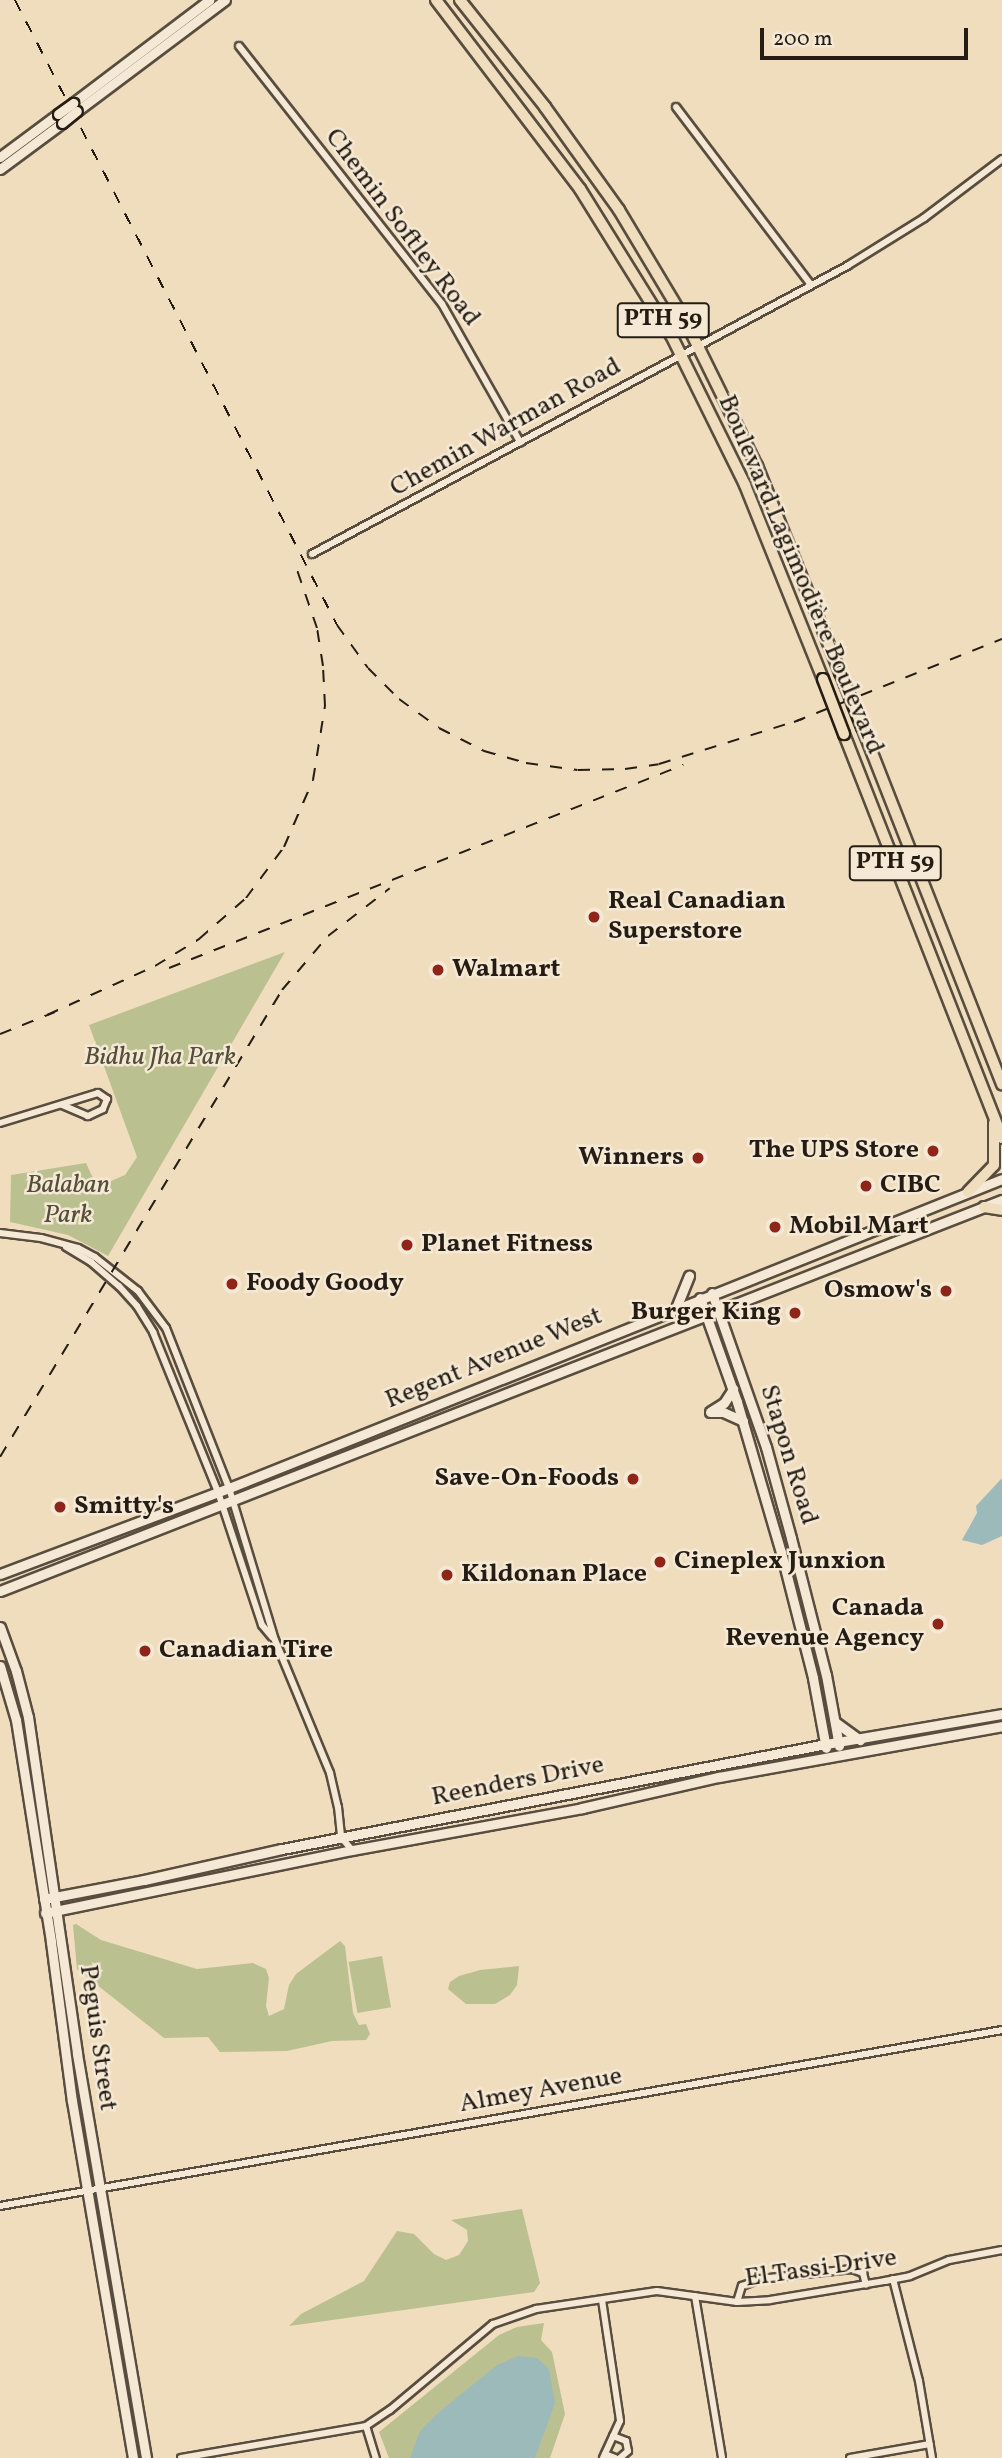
<!DOCTYPE html>
<meta charset="utf-8">
<style>
body{margin:0}
#map{position:relative;width:1002px;height:2458px;overflow:hidden;background:#f0ddbe;font-family:Vollkorn,serif}
div>[style]{position:absolute}
.green>*{inset:0;background:#bbc090;transform-origin:0 0}
.water>*{inset:0;background:#9dbaba}
.roads{filter:drop-shadow(2px 0 #584d3e) drop-shadow(-2px 0 #584d3e) drop-shadow(0 2px #584d3e) drop-shadow(0 -2px #584d3e)}
.street>*{height:6px;margin:-3px;padding:0 3px;transform-origin:3px;border-radius:3px;background:#f5e9d5}
.secondary>*{height:9px;margin:-4.5px;padding:0 4.5px;transform-origin:4.5px;border-radius:4.5px;background:#f5e9d5}
.primary>*{height:10px;margin:-5px;padding:0 5px;transform-origin:5px;border-radius:5px;background:#f0ddbe}
.rail>*{height:2px;margin-top:-1px;transform-origin:0;background:repeating-linear-gradient(90deg,#251d14 0 12px,transparent 0 24px)}
.bridges{filter:drop-shadow(2px 0 #251d14) drop-shadow(-2px 0 #251d14) drop-shadow(0 2px #251d14) drop-shadow(0 -2px #251d14)}
.secondary-bridge>*{height:9px;margin:-4.5px;padding:0 4.5px;transform-origin:4.5px;border-radius:4.5px;background:#f5e9d5}
.primary-bridge>*{height:10px;margin:-5px;padding:0 5px;transform-origin:5px;border-radius:5px;background:#f0ddbe}
.dots>*{width:19px;height:19px;translate:-50% -50%;box-sizing:border-box;border:4px solid #f5e9d5;border-radius:50%}
span{translate:-50% -50%;white-space:nowrap;text-align:center;line-height:1.15;-webkit-text-stroke:5px #f5e9d5;paint-order:stroke}
.shield-label span{padding:2px 5px;background:#f5e9d5;border:2px solid;border-radius:5px;-webkit-text-stroke-width:0}
.shield-label{font-size:24px;color:#251d14;font-weight:700}
.street-label{font-size:26px;color:#251d14}
.poi-label{font-size:26px;color:#251d14;font-weight:700}
.left{translate:0 -50%;text-align:left}
.right{translate:-100% -50%;text-align:right}
.park-label{font-size:26px;color:#524e39;font-style:italic}
.scale{position:absolute;left:760px;top:28px;width:208px;height:32px;box-sizing:border-box;border:4px solid #251d14;border-top:0;padding-left:9px;font-size:21px;line-height:24px;white-space:nowrap;color:#251d14;-webkit-text-stroke:5px #f5e9d5;paint-order:stroke}
</style>
<div id="map">
<div class="green">
<i style="clip-path:polygon(285px 952px,108px 1256px,68px 1235px,10px 1222px,11px 1175px,86px 1163px,97px 1187px,125px 1175px,137px 1157px,89px 1025px)"></i>
<i style="clip-path:polygon(76px 1924px,101px 1940px,197px 1969px,253px 1963px,266px 1969px,269px 1978px,266px 2006px,269px 2016px,284px 2009px,289px 1985px,296px 1974px,340px 1941px,345px 1946px,353px 2013px,359px 2025px,366px 2024px,370px 2034px,366px 2040px,332px 2041px,287px 2051px,220px 2052px,208px 2037px,164px 2038px,77px 1969px,73px 1925px)"></i>
<i style="left:382px;top:1956px;width:52px;height:34px;rotate:80deg"></i>
<i style="clip-path:polygon(519px 1966px,517px 1985px,510px 1995px,495px 2004px,466px 2004px,448px 1989px,450px 1982px,459px 1976px,480px 1970px)"></i>
<i style="clip-path:polygon(522px 2209px,540px 2283px,534px 2292px,289px 2326px,301px 2314px,364px 2281px,397px 2231px,414px 2234px,434px 2254px,446px 2260px,459px 2255px,468px 2241px,467px 2230px,451px 2220px)"></i>
<i style="clip-path:polygon(544px 2323px,541px 2340px,552px 2352px,565px 2414px,550px 2458px,389px 2458px,379px 2432px,499px 2335px,517px 2327px)"></i>
</div>
<div class="water">
<i style="clip-path:polygon(1002px 1478px,1002px 1536px,982px 1545px,962px 1540px,977px 1513px,976px 1506px)"></i>
<i style="clip-path:polygon(518px 2356px,537px 2358px,549px 2369px,555px 2403px,535px 2458px,410px 2458px,420px 2431px,438px 2413px,497px 2365px)"></i>
</div>
<div class="roads">
<div class="street">
<i style="left:239px;top:46px;width:328px;rotate:51.8deg"></i>
<i style="left:442px;top:304px;width:159px;rotate:60.5deg"></i>
<i style="left:676px;top:107px;width:223px;rotate:52.8deg"></i>
<i style="left:312px;top:554px;width:608px;rotate:-28.29deg"></i>
<i style="left:847px;top:266px;width:91px;rotate:-31.9deg"></i>
<i style="left:924px;top:218px;width:98px;rotate:-37.1deg"></i>
<i style="left:0;top:1123px;width:102px;rotate:-17deg"></i>
<i style="left:98px;top:1093px;width:11px;rotate:34deg"></i>
<i style="left:107px;top:1099px;width:11px;rotate:112deg"></i>
<i style="left:103px;top:1109px;width:17px;rotate:155deg"></i>
<i style="left:88px;top:1116px;width:28px;rotate:-157deg"></i>
<i style="left:0;top:1233px;width:41px;rotate:7deg"></i>
<i style="left:41px;top:1238px;width:38px;rotate:15deg"></i>
<i style="left:78px;top:1248px;width:19px;rotate:28deg"></i>
<i style="left:95px;top:1257px;width:55px;rotate:38.3deg"></i>
<i style="left:138px;top:1291px;width:46px;rotate:52.9deg"></i>
<i style="left:166px;top:1328px;width:172px;rotate:68.5deg"></i>
<i style="left:229px;top:1488px;width:159px;rotate:73.2deg"></i>
<i style="left:275px;top:1640px;width:144px;rotate:67.5deg"></i>
<i style="left:330px;top:1773px;width:35px;rotate:77deg"></i>
<i style="left:338px;top:1807px;width:30px;rotate:84deg"></i>
<i style="left:341px;top:1837px;width:17px;rotate:50deg"></i>
<i style="left:66px;top:1247px;width:29px;rotate:31deg"></i>
<i style="left:91px;top:1262px;width:37px;rotate:41deg"></i>
<i style="left:119px;top:1286px;width:27px;rotate:48deg"></i>
<i style="left:137px;top:1306px;width:31px;rotate:58deg"></i>
<i style="left:153px;top:1332px;width:173px;rotate:67.9deg"></i>
<i style="left:218px;top:1492px;width:140px;rotate:71.7deg"></i>
<i style="left:262px;top:1625px;width:16px;rotate:50deg"></i>
<i style="left:0;top:2206px;width:1017px;rotate:-9.96deg"></i>
<i style="left:893px;top:2279px;width:105px;rotate:75.7deg"></i>
<i style="left:919px;top:2381px;width:78px;rotate:80.4deg"></i>
<i style="left:695px;top:2296px;width:164px;rotate:80.5deg"></i>
<i style="left:602px;top:2300px;width:122px;rotate:81.5deg"></i>
<i style="left:620px;top:2421px;width:41px;rotate:114.7deg"></i>
<i style="left:737px;top:2302px;width:17px;rotate:-73deg"></i>
<i style="left:742px;top:2286px;width:19px;rotate:-21deg"></i>
<i style="left:760px;top:2279px;width:93px;rotate:-6.2deg"></i>
<i style="left:852px;top:2269px;width:12px;rotate:20deg"></i>
<i style="left:863px;top:2273px;width:12px;rotate:76deg"></i>
<i style="left:366px;top:2426px;width:34px;rotate:73deg"></i>
<i style="left:613px;top:2436px;width:14px;rotate:21deg"></i>
<i style="left:626px;top:2441px;width:10px;rotate:79deg"></i>
<i style="left:628px;top:2451px;width:11px;rotate:139deg"></i>
<i style="left:605px;top:2454px;width:11px;rotate:22deg"></i>
<i style="left:181px;top:2458px;width:188px;rotate:-9.8deg"></i>
<i style="left:366px;top:2426px;width:29px;rotate:-34deg"></i>
<i style="left:390px;top:2410px;width:134px;rotate:-39.9deg"></i>
<i style="left:493px;top:2324px;width:46px;rotate:-19.2deg"></i>
<i style="left:536px;top:2309px;width:122px;rotate:-8.5deg"></i>
<i style="left:657px;top:2291px;width:81px;rotate:7.8deg"></i>
<i style="left:737px;top:2302px;width:33px;rotate:-3deg"></i>
<i style="left:770px;top:2300px;width:117px;rotate:-9.4deg"></i>
<i style="left:885px;top:2281px;width:25px;rotate:-11deg"></i>
<i style="left:910px;top:2276px;width:42px;rotate:-22.3deg"></i>
<i style="left:949px;top:2260px;width:54px;rotate:-10.7deg"></i>
<i style="left:850px;top:2458px;width:81px;rotate:-9.9deg"></i>
</div>
<div class="secondary">
<i style="left:73px;top:103px;width:171px;rotate:-37.1deg"></i>
<i style="left:77px;top:111px;width:185px;rotate:-36.9deg"></i>
<i style="left:0;top:157px;width:72px;rotate:-36.6deg"></i>
<i style="left:0;top:169px;width:77px;rotate:-36.6deg"></i>
<i style="left:712px;top:1293px;width:163px;rotate:70.7deg"></i>
<i style="left:766px;top:1447px;width:94px;rotate:74.6deg"></i>
<i style="left:791px;top:1538px;width:141px;rotate:75.7deg"></i>
<i style="left:826px;top:1675px;width:72px;rotate:79.6deg"></i>
<i style="left:700px;top:1298px;width:110px;rotate:70.4deg"></i>
<i style="left:737px;top:1402px;width:156px;rotate:73.7deg"></i>
<i style="left:781px;top:1552px;width:130px;rotate:75.7deg"></i>
<i style="left:813px;top:1678px;width:71px;rotate:79.5deg"></i>
<i style="left:676px;top:1308px;width:35px;rotate:-68deg"></i>
<i style="left:711px;top:1411px;width:15px;rotate:-32deg"></i>
<i style="left:724px;top:1403px;width:17px;rotate:-57deg"></i>
<i style="left:710px;top:1412px;width:13px"></i>
<i style="left:723px;top:1412px;width:22px;rotate:24deg"></i>
<i style="left:0;top:1574px;width:245px;rotate:-20.6deg"></i>
<i style="left:229px;top:1488px;width:832px;rotate:-21.79deg"></i>
<i style="left:0;top:1591px;width:1076px;rotate:-21.32deg"></i>
<i style="left:0;top:1627px;width:47px;rotate:70deg"></i>
<i style="left:16px;top:1671px;width:48px;rotate:75.4deg"></i>
<i style="left:28px;top:1717px;width:341px;rotate:81.7deg"></i>
<i style="left:77px;top:2054px;width:410px;rotate:80.3deg"></i>
<i style="left:0;top:1666px;width:56px;rotate:73.5deg"></i>
<i style="left:16px;top:1720px;width:225px;rotate:81deg"></i>
<i style="left:51px;top:1942px;width:160px;rotate:82.5deg"></i>
<i style="left:72px;top:2101px;width:362px;rotate:80.3deg"></i>
<i style="left:835px;top:1722px;width:31px;rotate:36deg"></i>
<i style="left:44px;top:1899px;width:102px;rotate:-10.8deg"></i>
<i style="left:144px;top:1880px;width:141px;rotate:-12.7deg"></i>
<i style="left:282px;top:1849px;width:554px;rotate:-10.92deg"></i>
<i style="left:826px;top:1744px;width:179px;rotate:-9.7deg"></i>
<i style="left:45px;top:1913px;width:313px;rotate:-11.6deg"></i>
<i style="left:352px;top:1850px;width:234px;rotate:-10.3deg"></i>
<i style="left:582px;top:1808px;width:140px;rotate:-12.8deg"></i>
<i style="left:719px;top:1777px;width:288px;rotate:-10.2deg"></i>
</div>
<div class="primary">
<i style="left:436px;top:0;width:238px;rotate:52.7deg"></i>
<i style="left:580px;top:189px;width:172px;rotate:58.1deg"></i>
<i style="left:671px;top:335px;width:167px;rotate:63.7deg"></i>
<i style="left:745px;top:485px;width:209px;rotate:68.1deg"></i>
<i style="left:460px;top:0;width:137px;rotate:51.5deg"></i>
<i style="left:545px;top:107px;width:127px;rotate:54.3deg"></i>
<i style="left:619px;top:210px;width:131px;rotate:59.1deg"></i>
<i style="left:686px;top:322px;width:161px;rotate:63.8deg"></i>
<i style="left:757px;top:466px;width:222px;rotate:68.1deg"></i>
<i style="left:862px;top:727px;width:384px;rotate:68.6deg"></i>
<i style="left:844px;top:734px;width:434px;rotate:68.6deg"></i>
<i style="left:968px;top:1192px;width:37px;rotate:-46deg"></i>
<i style="left:994px;top:1165px;width:42px;rotate:-90deg"></i>
<i style="left:984px;top:1207px;width:18px;rotate:9deg"></i>
</div>
</div>
<div class="rail">
<i style="left:15px;top:0;width:703px;rotate:62.74deg"></i>
<i style="left:337px;top:625px;width:53px;rotate:54.2deg"></i>
<i style="left:368px;top:668px;width:44px;rotate:45deg"></i>
<i style="left:399px;top:699px;width:49px;rotate:35.9deg"></i>
<i style="left:439px;top:728px;width:51px;rotate:27.1deg"></i>
<i style="left:484px;top:751px;width:44px;rotate:15.9deg"></i>
<i style="left:526px;top:763px;width:52px;rotate:7.7deg"></i>
<i style="left:578px;top:770px;width:47px;rotate:-1.2deg"></i>
<i style="left:625px;top:769px;width:34px;rotate:-8deg"></i>
<i style="left:659px;top:764px;width:151px;rotate:-17.4deg"></i>
<i style="left:794px;top:722px;width:224px;rotate:-21.8deg"></i>
<i style="left:169px;top:968px;width:553px;rotate:-21.55deg"></i>
<i style="left:47px;top:1015px;width:119px;rotate:-24.4deg"></i>
<i style="left:155px;top:966px;width:52px;rotate:-31.5deg"></i>
<i style="left:199px;top:939px;width:62px;rotate:-41.1deg"></i>
<i style="left:246px;top:898px;width:64px;rotate:-53.3deg"></i>
<i style="left:284px;top:847px;width:73px;rotate:-66.6deg"></i>
<i style="left:313px;top:780px;width:75px;rotate:-80.8deg"></i>
<i style="left:325px;top:706px;width:40px;rotate:-92.9deg"></i>
<i style="left:323px;top:666px;width:38px;rotate:-99deg"></i>
<i style="left:317px;top:628px;width:65px;rotate:-109deg"></i>
<i style="left:0;top:1034px;width:59px;rotate:-21.8deg"></i>
<i style="left:0;top:1457px;width:546px;rotate:-58.87deg"></i>
<i style="left:282px;top:990px;width:71px;rotate:-49.6deg"></i>
<i style="left:328px;top:936px;width:78px;rotate:-37.7deg"></i>
</div>
<div class="bridges">
<div class="secondary-bridge">
<i style="left:58px;top:114px;width:19px;rotate:-36deg"></i>
<i style="left:62px;top:123px;width:19px;rotate:-39deg"></i>
</div>
<div class="primary-bridge">
<i style="left:840px;top:672px;width:59px;rotate:68.2deg"></i>
<i style="left:823px;top:679px;width:59px;rotate:69.1deg"></i>
</div>
</div>
<div class="dots">
<i style="left:594px;top:917px;background:#8f2418"></i>
<i style="left:438px;top:970px;background:#8f2418"></i>
<i style="left:933px;top:1151px;background:#8f2418"></i>
<i style="left:698px;top:1158px;background:#8f2418"></i>
<i style="left:866px;top:1186px;background:#8f2418"></i>
<i style="left:775px;top:1227px;background:#8f2418"></i>
<i style="left:407px;top:1245px;background:#8f2418"></i>
<i style="left:232px;top:1284px;background:#8f2418"></i>
<i style="left:946px;top:1291px;background:#8f2418"></i>
<i style="left:795px;top:1313px;background:#8f2418"></i>
<i style="left:633px;top:1479px;background:#8f2418"></i>
<i style="left:60px;top:1507px;background:#8f2418"></i>
<i style="left:660px;top:1562px;background:#8f2418"></i>
<i style="left:447px;top:1575px;background:#8f2418"></i>
<i style="left:938px;top:1624px;background:#8f2418"></i>
<i style="left:145px;top:1651px;background:#8f2418"></i>
</div>
<div class="shield-label">
<span style="left:663px;top:320px">PTH 59</span>
<span style="left:895px;top:863px">PTH 59</span>
</div>
<div class="street-label">
<span style="left:402px;top:228px;rotate:53deg">Chemin Softley Road</span>
<span style="left:506px;top:428px;rotate:-29deg">Chemin Warman Road</span>
<span style="left:800px;top:575px;rotate:67deg">Boulevard Lagimodière Boulevard</span>
<span style="left:494px;top:1359px;rotate:-22deg">Regent Avenue West</span>
<span style="left:788px;top:1455px;rotate:73deg">Stapon Road</span>
<span style="left:518px;top:1782px;rotate:-11deg">Reenders Drive</span>
<span style="left:97px;top:2038px;rotate:82deg">Peguis Street</span>
<span style="left:541px;top:2091px;rotate:-10deg">Almey Avenue</span>
<span style="left:821px;top:2269px;rotate:-8deg">El Tassi Drive</span>
</div>
<div class="poi-label">
<span class="left" style="left:608px;top:917px">Real Canadian<br>Superstore</span>
<span class="left" style="left:452px;top:970px">Walmart</span>
<span class="right" style="left:919px;top:1151px">The UPS Store</span>
<span class="right" style="left:684px;top:1158px">Winners</span>
<span class="left" style="left:880px;top:1186px">CIBC</span>
<span class="left" style="left:789px;top:1227px">Mobil Mart</span>
<span class="left" style="left:421px;top:1245px">Planet Fitness</span>
<span class="left" style="left:246px;top:1284px">Foody Goody</span>
<span class="right" style="left:932px;top:1291px">Osmow's</span>
<span class="right" style="left:781px;top:1313px">Burger King</span>
<span class="right" style="left:619px;top:1479px">Save-On-Foods</span>
<span class="left" style="left:74px;top:1507px">Smitty's</span>
<span class="left" style="left:674px;top:1562px">Cineplex Junxion</span>
<span class="left" style="left:461px;top:1575px">Kildonan Place</span>
<span class="right" style="left:924px;top:1624px">Canada<br>Revenue Agency</span>
<span class="left" style="left:159px;top:1651px">Canadian Tire</span>
</div>
<div class="park-label">
<span style="left:160px;top:1058px">Bidhu Jha Park</span>
<span style="left:68px;top:1201px">Balaban<br>Park</span>
</div>
<div class="scale">200 m</div>
</div>
